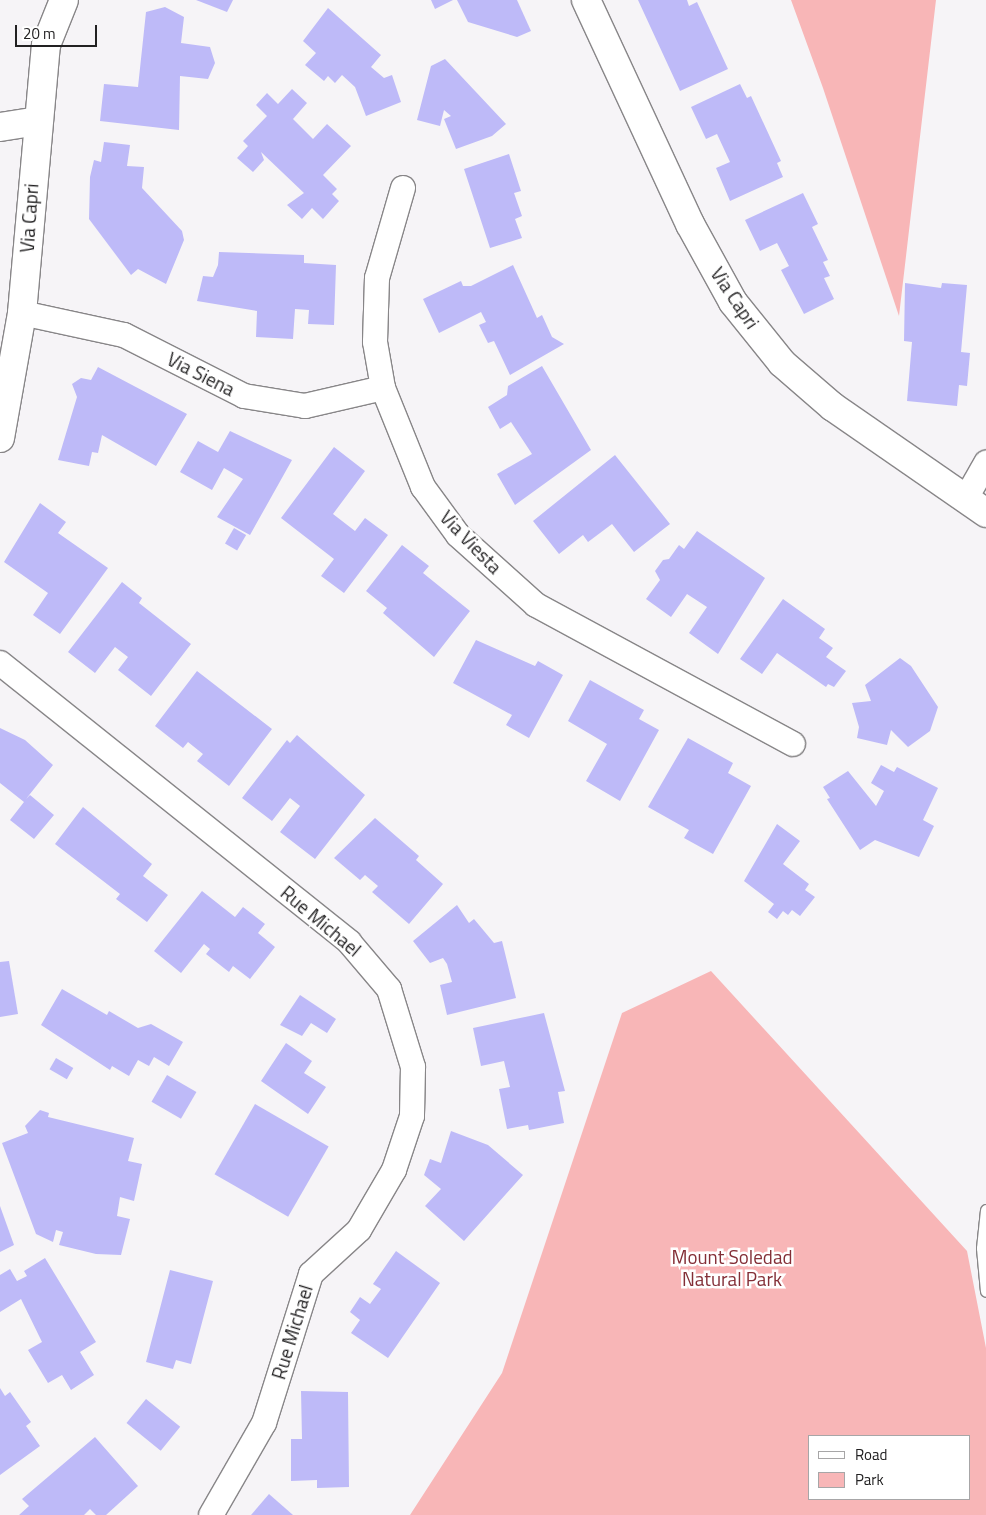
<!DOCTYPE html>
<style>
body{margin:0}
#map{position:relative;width:986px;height:1515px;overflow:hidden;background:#f6f4f7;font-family:"Titillium Web",sans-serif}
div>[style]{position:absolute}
.green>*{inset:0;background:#f8b6b7}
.building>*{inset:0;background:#bebaf8;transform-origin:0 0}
.roads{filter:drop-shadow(1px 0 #888688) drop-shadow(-1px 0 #888688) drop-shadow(0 1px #888688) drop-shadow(0 -1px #888688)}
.lane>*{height:11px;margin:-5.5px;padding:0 5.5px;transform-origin:5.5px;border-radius:5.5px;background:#fff}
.street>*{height:24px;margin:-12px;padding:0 12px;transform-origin:12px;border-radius:12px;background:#fff}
.secondary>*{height:28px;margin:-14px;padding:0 14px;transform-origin:14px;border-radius:14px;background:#fff}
span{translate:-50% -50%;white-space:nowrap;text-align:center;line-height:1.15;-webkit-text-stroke:5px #fff;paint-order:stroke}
.street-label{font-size:19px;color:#222122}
.park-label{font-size:19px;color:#832e36}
.legend{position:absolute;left:808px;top:1435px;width:162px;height:65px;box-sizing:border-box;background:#fff;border:1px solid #a7a6a7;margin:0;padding:6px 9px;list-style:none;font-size:15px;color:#222122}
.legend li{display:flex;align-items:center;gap:10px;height:25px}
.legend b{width:25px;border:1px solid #a7a6a7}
.scale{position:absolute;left:15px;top:25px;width:82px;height:22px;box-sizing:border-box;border:2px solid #222122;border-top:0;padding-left:6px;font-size:15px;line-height:18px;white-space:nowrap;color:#222122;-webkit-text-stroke:4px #fff;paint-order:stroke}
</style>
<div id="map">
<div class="green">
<i style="clip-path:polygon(791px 0,936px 0,899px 316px,823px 88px)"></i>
<i style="clip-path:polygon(evenodd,711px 971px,967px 1251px,986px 1348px,986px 1515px,410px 1515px,502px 1373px,622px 1013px,711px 971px,810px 1436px,970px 1436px,970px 1499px,810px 1499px,810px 1436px)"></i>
</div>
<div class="building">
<i style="clip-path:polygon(196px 0,233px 0,227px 12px)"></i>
<i style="clip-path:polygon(431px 0,453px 0,435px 9px)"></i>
<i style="clip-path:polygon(457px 0,517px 0,531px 31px,517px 37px,468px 22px)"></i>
<i style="clip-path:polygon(638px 0,687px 0,689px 6px,697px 2px,728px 69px,680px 91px)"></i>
<i style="clip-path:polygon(165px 7px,184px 17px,181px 43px,210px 47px,215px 63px,208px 79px,180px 76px,179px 130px,100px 121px,104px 84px,138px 87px,146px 12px)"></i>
<i style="clip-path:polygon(328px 8px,381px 55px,371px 67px,384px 78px,392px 75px,401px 102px,366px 116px,355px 87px,342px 75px,335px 83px,328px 76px,324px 81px,305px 65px,316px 53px,303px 41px)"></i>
<i style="clip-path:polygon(445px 59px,506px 124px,492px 136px,456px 149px,444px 119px,451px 116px,444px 110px,440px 126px,417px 120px,431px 66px)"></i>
<i style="clip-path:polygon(740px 84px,747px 98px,751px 96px,781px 161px,777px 163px,783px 177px,730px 201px,716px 168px,730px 162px,717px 134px,706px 139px,691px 107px)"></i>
<i style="clip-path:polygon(292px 89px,307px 103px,293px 119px,313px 139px,327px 124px,351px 146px,323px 175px,337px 189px,332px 194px,339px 201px,323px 219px,312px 208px,302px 219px,287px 205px,304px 193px,261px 152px,264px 160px,253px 172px,237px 158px,248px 146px,243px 141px,267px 116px,256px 105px,267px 93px,278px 104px)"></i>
<i style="clip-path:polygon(104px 142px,130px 145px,127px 166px,144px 167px,142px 188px,182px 231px,184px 240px,166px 284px,138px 269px,131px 275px,89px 219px,90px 177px,94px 160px,101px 162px)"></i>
<i style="clip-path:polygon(509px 154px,521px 191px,514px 193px,522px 216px,515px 219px,522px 238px,490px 248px,464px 169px)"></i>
<i style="clip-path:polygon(803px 193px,818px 224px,812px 227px,828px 260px,823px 262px,830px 276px,824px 278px,834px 299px,804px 314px,781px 270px,789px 266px,777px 243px,760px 251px,745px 220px)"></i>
<i style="clip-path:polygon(219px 252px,304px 255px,304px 263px,336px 265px,334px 325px,308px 324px,309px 310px,295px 309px,293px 339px,256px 337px,257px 311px,197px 301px,203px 276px,213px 277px,218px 265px)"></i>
<i style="clip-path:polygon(513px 265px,537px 318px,542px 315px,552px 337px,564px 344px,510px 375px,494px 341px,488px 343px,479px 325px,486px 322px,481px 312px,439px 333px,423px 299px,461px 281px,463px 286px,471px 286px)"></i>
<i style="clip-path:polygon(905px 283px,941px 288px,942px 283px,967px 285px,961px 352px,970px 353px,967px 386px,959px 385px,957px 406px,907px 401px,912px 342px,904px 341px)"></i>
<i style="clip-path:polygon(542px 366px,591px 450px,515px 505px,497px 474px,532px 454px,511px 422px,500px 429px,488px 407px,507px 395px,508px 386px)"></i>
<i style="clip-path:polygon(98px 367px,187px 414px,156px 466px,102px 435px,98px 453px,92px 452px,89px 466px,58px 460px,77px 397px,72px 384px,81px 378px,91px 380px)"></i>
<i style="clip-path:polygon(230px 431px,292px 460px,250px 535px,217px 517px,243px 479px,224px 468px,212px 490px,180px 472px,198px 441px,218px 452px)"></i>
<i style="clip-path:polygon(334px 447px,365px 471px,333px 514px,355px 531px,365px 518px,388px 535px,344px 593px,321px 576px,334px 559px,281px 518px)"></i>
<i style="clip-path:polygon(615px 455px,670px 524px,634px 552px,612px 524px,588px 542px,583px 535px,559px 554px,533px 521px)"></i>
<i style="clip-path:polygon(40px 503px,66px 522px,58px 533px,108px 568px,60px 634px,33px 615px,48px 593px,4px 562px)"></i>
<i style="left:234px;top:528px;width:14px;height:18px;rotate:30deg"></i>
<i style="clip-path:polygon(697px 531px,765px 578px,718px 654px,689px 633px,707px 607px,687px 594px,671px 617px,646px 599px,660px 580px,655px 571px,663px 560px,669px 559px,679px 545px,684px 549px)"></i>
<i style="clip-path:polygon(402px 545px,429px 566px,423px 573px,470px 611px,434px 657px,383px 613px,387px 608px,366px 591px)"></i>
<i style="clip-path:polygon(122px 582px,142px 598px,139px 603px,191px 644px,151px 696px,118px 670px,128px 657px,115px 647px,95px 673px,68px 652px)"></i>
<i style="clip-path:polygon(783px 599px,825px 629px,819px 638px,833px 648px,826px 657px,846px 671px,834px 687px,828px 684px,826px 687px,777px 653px,762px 674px,740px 659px)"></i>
<i style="clip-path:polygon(476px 640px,535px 666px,538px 661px,563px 675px,529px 738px,506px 725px,512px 715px,453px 683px)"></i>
<i style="clip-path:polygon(900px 658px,911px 666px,938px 707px,930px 731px,908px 747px,891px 730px,887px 745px,857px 738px,859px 727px,852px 703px,871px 701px,865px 685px)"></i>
<i style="clip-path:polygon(197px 671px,272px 729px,229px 786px,197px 761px,203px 754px,188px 742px,183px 748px,155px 726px)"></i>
<i style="clip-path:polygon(590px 680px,644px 710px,639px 719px,659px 730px,620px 801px,586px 781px,607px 744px,568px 721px)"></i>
<i style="clip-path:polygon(0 728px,25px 740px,53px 765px,26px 799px,30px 795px,54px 815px,34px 839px,10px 820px,24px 802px,0 783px)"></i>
<i style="clip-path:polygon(297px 735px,365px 795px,315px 859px,280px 832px,300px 806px,290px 798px,272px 821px,242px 798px,287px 740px,290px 743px)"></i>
<i style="clip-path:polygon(688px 738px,733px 763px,728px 773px,751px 786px,713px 854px,684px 838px,689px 830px,648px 807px)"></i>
<i style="clip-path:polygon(881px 765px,894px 772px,897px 767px,938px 788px,923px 820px,934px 826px,919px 857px,875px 840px,860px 850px,827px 799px,830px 798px,823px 787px,848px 771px,876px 806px,884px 791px,871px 783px)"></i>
<i style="clip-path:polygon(83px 807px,152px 864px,143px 876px,168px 895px,147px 922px,116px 899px,120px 894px,55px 844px)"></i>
<i style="clip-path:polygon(375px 818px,419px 856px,416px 860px,443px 884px,409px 924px,372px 892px,378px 886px,365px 875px,360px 880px,334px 858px)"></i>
<i style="clip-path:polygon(777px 824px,800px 841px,783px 864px,809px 884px,805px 890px,815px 897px,800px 916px,792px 910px,788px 915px,783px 911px,777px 919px,768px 912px,774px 904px,744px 881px)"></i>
<i style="clip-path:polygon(202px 891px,235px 917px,243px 907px,265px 924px,258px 933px,275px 947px,250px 979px,233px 966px,229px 972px,206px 954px,210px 949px,204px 944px,181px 973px,154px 951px)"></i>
<i style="clip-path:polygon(457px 905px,469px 923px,474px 919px,494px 943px,502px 941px,516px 998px,447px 1015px,440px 985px,452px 982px,447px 964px,443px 958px,430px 963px,413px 941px)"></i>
<i style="clip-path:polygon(9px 961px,18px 1014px,0 1017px,0 962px)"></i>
<i style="clip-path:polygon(62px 989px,107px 1015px,109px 1011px,138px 1028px,151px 1024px,183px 1042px,169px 1066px,154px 1057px,149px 1066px,138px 1060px,129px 1076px,112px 1066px,110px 1070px,41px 1025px)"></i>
<i style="clip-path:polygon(300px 995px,336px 1019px,327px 1033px,311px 1023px,302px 1036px,280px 1025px)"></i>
<i style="clip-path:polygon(544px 1013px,565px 1091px,558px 1092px,564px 1123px,529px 1130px,528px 1125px,507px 1129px,499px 1089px,510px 1087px,504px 1061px,481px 1066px,473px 1028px)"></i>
<i style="clip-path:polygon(286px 1043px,312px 1061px,304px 1073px,326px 1087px,308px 1114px,261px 1081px)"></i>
<i style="left:56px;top:1058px;width:20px;height:13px;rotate:30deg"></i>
<i style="left:167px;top:1075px;width:34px;height:31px;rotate:30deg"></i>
<i style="left:255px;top:1104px;width:85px;height:81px;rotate:30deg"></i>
<i style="clip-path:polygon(40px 1110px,49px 1113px,48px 1117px,134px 1138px,128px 1161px,142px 1164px,134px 1201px,120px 1197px,117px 1216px,130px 1219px,121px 1255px,96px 1254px,59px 1245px,63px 1232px,56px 1230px,53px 1242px,36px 1234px,2px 1143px,28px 1133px,25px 1126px)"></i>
<i style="clip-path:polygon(451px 1131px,488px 1145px,523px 1175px,464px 1241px,425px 1206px,441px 1189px,424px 1175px,430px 1159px,441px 1163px)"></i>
<i style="clip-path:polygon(0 1206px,14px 1245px,0 1252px)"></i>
<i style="clip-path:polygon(396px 1251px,440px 1283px,388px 1358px,351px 1333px,360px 1320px,350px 1312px,360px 1297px,370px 1304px,381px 1289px,373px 1284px)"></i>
<i style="clip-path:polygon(45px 1258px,96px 1342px,80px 1352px,94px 1375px,71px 1390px,62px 1375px,48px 1383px,28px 1350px,42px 1342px,21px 1299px,0 1312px,0 1275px,10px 1269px,17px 1281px,27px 1276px,24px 1271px)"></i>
<i style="clip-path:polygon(170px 1270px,213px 1281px,191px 1364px,176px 1360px,173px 1369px,146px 1362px)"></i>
<i style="clip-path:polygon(0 1388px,5px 1396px,10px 1392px,31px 1422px,26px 1426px,40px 1446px,0 1475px)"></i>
<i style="clip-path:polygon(301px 1391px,348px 1392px,349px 1487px,317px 1488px,317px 1480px,291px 1481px,291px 1439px,302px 1439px)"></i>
<i style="left:146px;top:1399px;width:44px;height:31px;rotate:39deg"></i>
<i style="clip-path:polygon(95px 1437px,138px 1486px,106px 1515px,96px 1515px,90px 1509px,84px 1515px,19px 1515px,29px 1506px,22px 1499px)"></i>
<i style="clip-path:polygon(269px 1494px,293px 1515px,251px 1515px)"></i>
</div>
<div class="roads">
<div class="lane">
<i style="left:986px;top:1210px;width:38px;rotate:96deg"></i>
<i style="left:982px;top:1248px;width:43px;rotate:84.7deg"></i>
</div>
<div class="street">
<i style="left:403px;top:188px;width:94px;rotate:106.1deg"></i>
<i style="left:377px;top:278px;width:64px;rotate:91.8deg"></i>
<i style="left:375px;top:342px;width:47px;rotate:80.1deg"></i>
<i style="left:383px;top:388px;width:107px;rotate:68deg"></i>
<i style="left:423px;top:487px;width:59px;rotate:53.9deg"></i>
<i style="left:458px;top:535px;width:105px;rotate:41.9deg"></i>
<i style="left:536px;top:605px;width:292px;rotate:28.4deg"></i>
<i style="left:22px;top:313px;width:104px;rotate:12.2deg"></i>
<i style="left:124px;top:335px;width:135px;rotate:26.9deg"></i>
<i style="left:244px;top:396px;width:62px;rotate:9.3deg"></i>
<i style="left:305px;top:406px;width:80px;rotate:-13deg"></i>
<i style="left:965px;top:500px;width:43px;rotate:-60.4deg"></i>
<i style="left:0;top:663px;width:447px;rotate:38.6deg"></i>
<i style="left:349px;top:942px;width:62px;rotate:49.6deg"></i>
<i style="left:389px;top:989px;width:82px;rotate:72.9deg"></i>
<i style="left:413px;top:1067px;width:49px;rotate:91.2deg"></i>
<i style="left:412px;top:1116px;width:57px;rotate:108.4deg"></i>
<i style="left:394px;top:1170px;width:69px;rotate:120.3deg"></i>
<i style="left:359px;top:1230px;width:65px;rotate:137.5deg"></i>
<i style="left:311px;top:1274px;width:156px;rotate:107.5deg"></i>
<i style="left:264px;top:1423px;width:106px;rotate:119.9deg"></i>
</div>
<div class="secondary">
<i style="left:586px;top:0;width:247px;rotate:65.1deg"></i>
<i style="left:690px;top:224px;width:89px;rotate:61.1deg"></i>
<i style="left:733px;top:302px;width:78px;rotate:51.2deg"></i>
<i style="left:782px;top:363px;width:67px;rotate:40.8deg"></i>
<i style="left:833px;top:407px;width:186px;rotate:34.7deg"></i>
<i style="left:0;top:127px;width:37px;rotate:-9deg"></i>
<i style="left:0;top:438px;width:127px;rotate:-80deg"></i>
<i style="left:22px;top:313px;width:269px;rotate:-84.9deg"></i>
<i style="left:46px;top:45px;width:48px;rotate:-68.2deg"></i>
</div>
</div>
<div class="street-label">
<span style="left:29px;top:218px;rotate:-86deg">Via Capri</span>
<span style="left:735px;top:298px;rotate:56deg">Via Capri</span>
<span style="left:201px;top:374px;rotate:27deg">Via Siena</span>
<span style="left:471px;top:542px;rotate:46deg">Via Viesta</span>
<span style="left:321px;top:921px;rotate:40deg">Rue Michael</span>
<span style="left:292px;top:1332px;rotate:-73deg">Rue Michael</span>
</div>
<div class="park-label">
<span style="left:732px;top:1268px">Mount Soledad<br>Natural Park</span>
</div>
<ul class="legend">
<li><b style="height:6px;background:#fff"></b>Road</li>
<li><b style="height:14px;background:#f8b6b7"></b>Park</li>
</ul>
<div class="scale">20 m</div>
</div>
